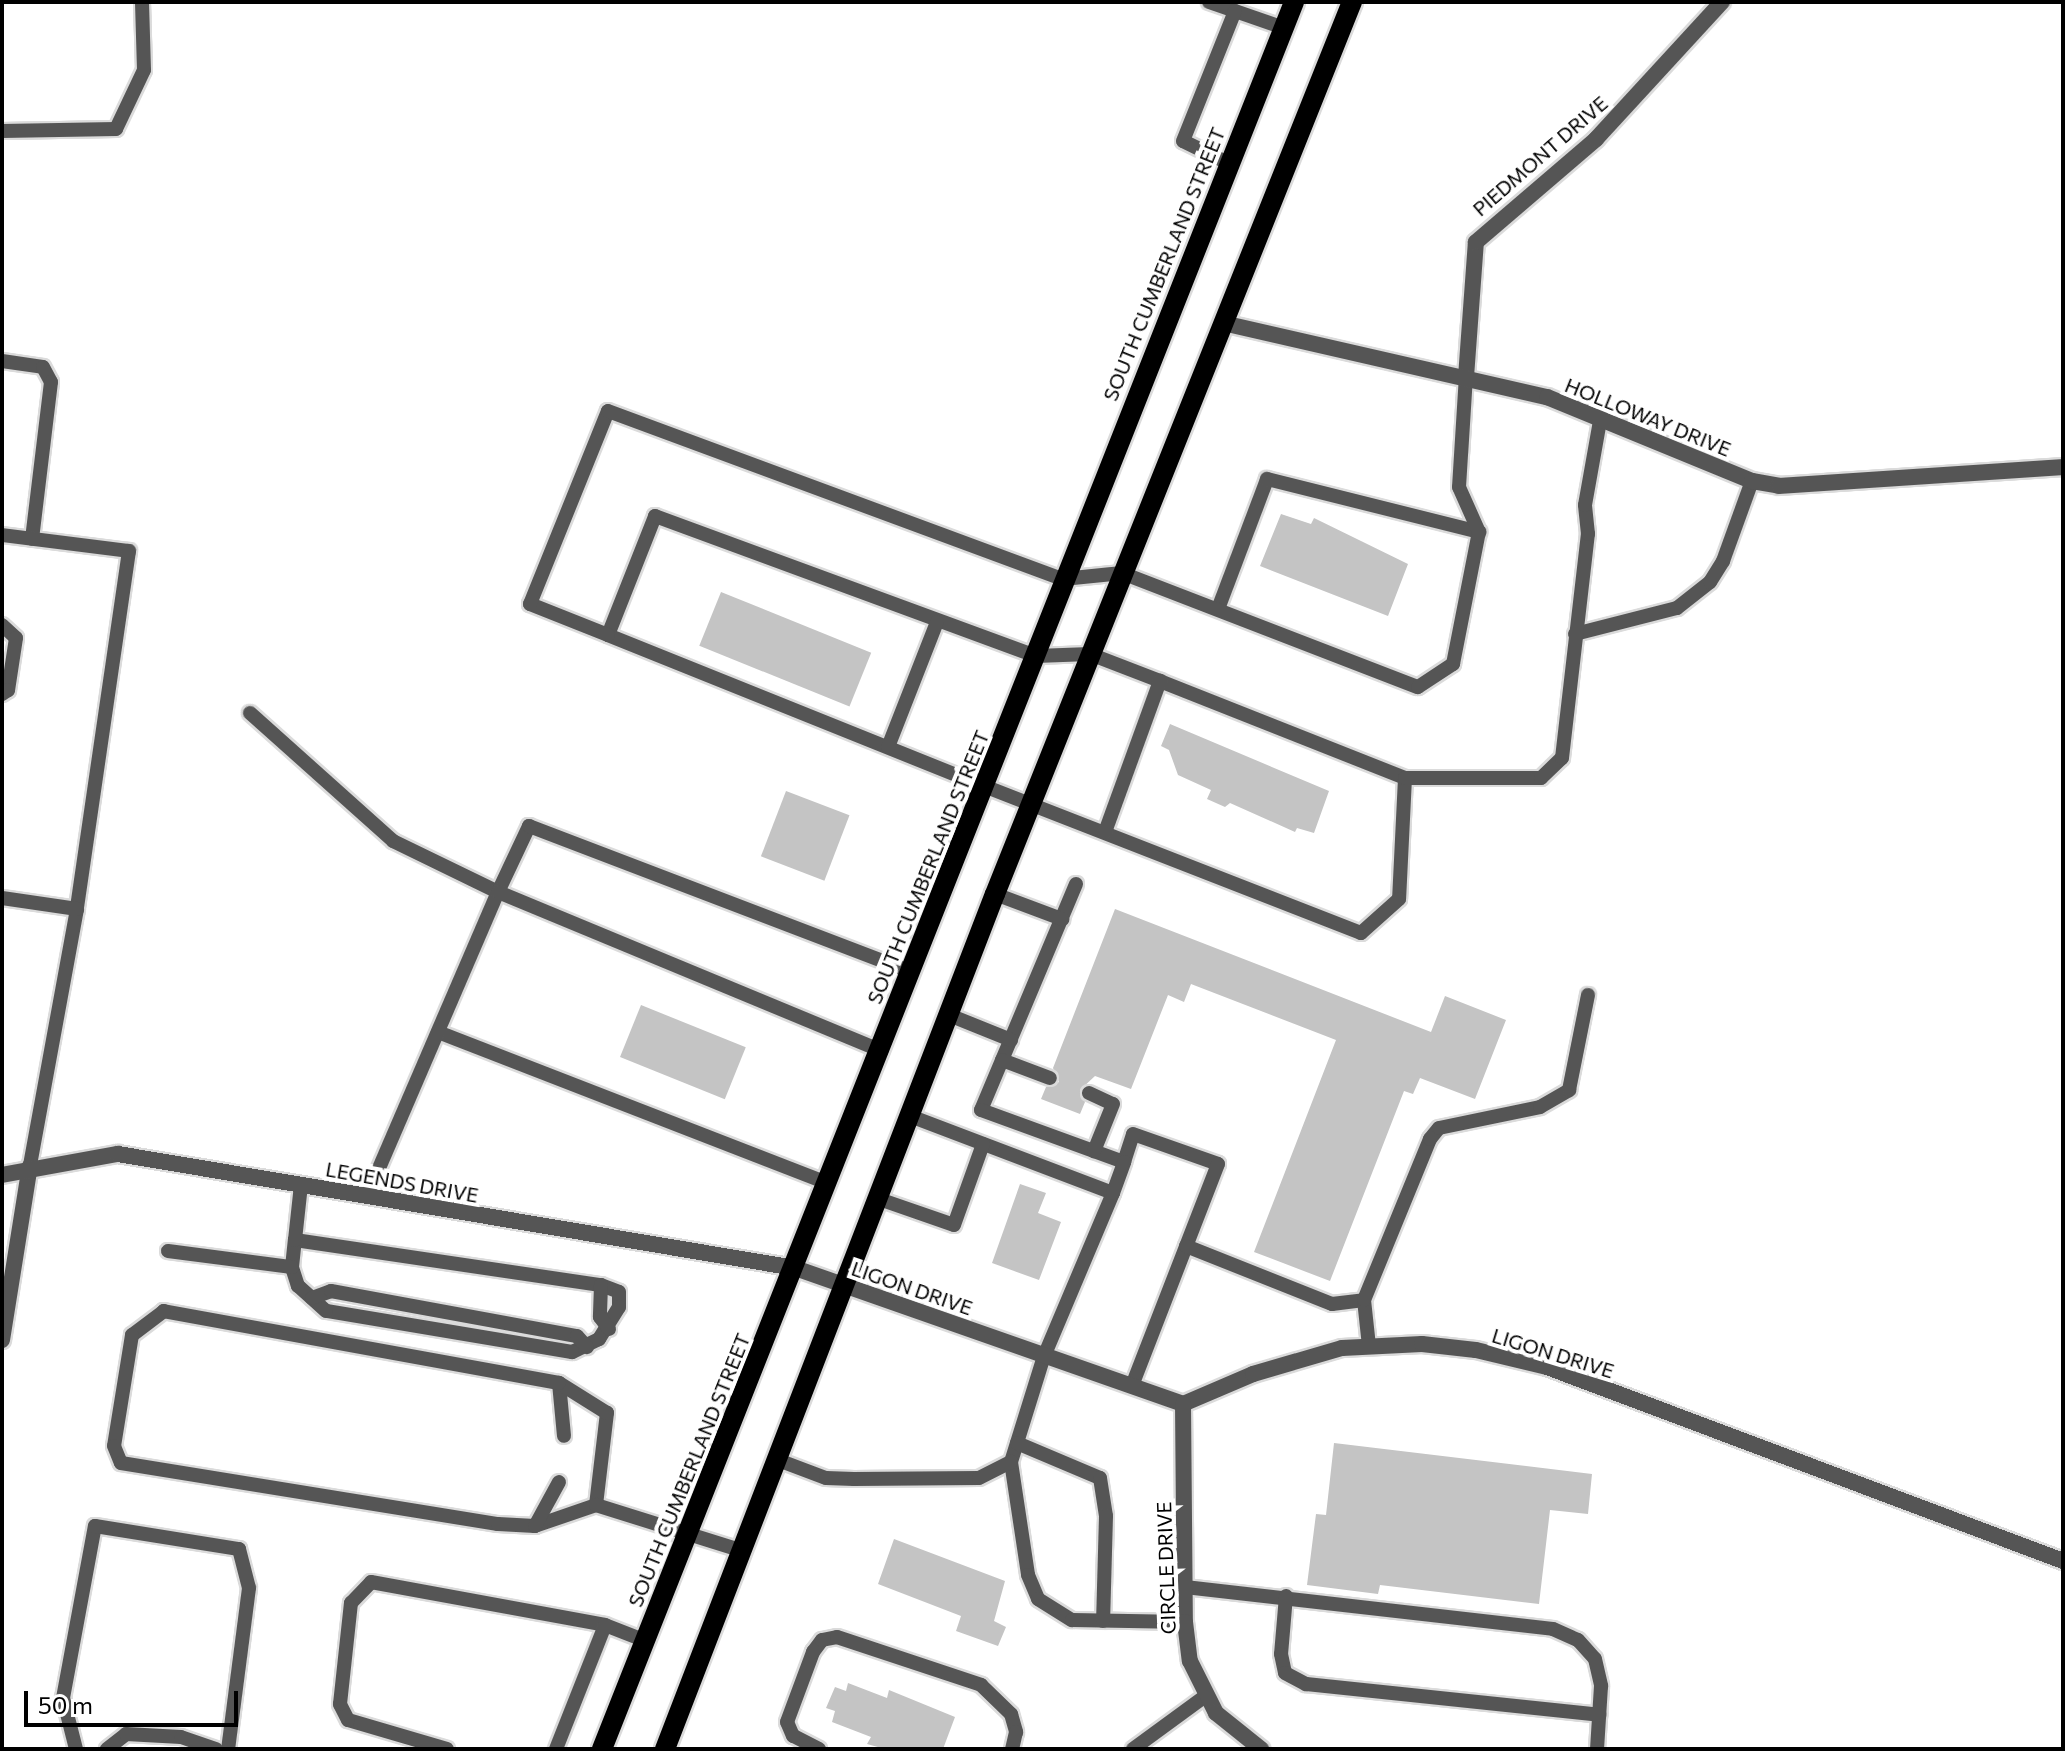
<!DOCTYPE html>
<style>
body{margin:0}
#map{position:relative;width:2065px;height:1751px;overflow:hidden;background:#fff;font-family:Commissioner,sans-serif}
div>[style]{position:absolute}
.building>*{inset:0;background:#c4c4c4;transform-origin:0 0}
.roads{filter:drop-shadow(2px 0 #dbdbdb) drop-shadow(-2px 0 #dbdbdb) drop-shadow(0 2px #dbdbdb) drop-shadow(0 -2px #dbdbdb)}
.service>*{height:14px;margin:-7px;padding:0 7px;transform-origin:7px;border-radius:7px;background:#555}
.minor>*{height:16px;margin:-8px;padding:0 8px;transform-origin:8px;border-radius:8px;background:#555}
.tertiary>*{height:16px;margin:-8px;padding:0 8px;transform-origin:8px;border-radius:8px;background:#555}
.primary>*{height:20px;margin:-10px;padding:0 10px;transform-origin:10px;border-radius:10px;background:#000}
span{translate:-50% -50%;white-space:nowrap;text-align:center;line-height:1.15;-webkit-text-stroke:8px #fff;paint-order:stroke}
.street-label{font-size:20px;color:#000}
.frame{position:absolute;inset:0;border:4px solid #000;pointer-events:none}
.scale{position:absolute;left:24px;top:1691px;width:214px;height:36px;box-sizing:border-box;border:4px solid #000;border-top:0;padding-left:10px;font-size:24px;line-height:28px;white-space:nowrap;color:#000;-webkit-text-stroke:6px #fff;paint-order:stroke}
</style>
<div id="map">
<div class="building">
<i style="clip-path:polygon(1281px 514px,1311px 524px,1314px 518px,1408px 564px,1388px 616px,1260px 566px)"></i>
<i style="left:721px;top:592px;width:162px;height:58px;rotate:22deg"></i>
<i style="clip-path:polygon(1170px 724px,1329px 791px,1314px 833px,1297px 828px,1295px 832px,1230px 803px,1225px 807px,1207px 799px,1211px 790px,1178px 775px,1169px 750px,1161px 746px)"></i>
<i style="left:786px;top:791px;width:68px;height:70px;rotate:21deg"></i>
<i style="clip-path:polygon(1115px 909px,1431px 1032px,1445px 996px,1506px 1020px,1475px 1099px,1420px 1078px,1413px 1094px,1404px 1091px,1330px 1281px,1254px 1252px,1336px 1040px,1191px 984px,1184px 1002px,1168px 995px,1131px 1089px,1095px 1076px,1080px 1090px,1085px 1102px,1080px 1114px,1041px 1099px,1046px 1087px,1059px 1082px,1053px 1068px)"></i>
<i style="left:641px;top:1005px;width:113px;height:56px;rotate:22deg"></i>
<i style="clip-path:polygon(1020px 1184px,1046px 1193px,1038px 1213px,1061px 1222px,1039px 1280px,992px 1263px)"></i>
<i style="clip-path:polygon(1334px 1443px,1592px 1474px,1588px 1514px,1550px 1510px,1539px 1604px,1380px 1585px,1378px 1594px,1307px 1585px,1316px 1514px,1326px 1515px)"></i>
<i style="clip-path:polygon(894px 1539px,1005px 1581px,994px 1621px,1006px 1627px,998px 1646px,956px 1631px,961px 1616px,878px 1584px)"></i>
<i style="clip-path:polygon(848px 1683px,887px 1698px,889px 1690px,955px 1717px,943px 1749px,885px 1749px,867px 1744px,871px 1737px,832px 1722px,835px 1711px,826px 1708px,835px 1687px,846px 1691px)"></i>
</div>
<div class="roads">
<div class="service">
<i style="left:1209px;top:2px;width:79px;rotate:19.1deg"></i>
<i style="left:2px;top:131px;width:114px;rotate:-1deg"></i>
<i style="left:116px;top:129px;width:65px;rotate:-64.6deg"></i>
<i style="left:144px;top:70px;width:68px;rotate:-91.7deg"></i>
<i style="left:1230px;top:164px;width:52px;rotate:-153.9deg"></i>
<i style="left:1183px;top:141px;width:140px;rotate:-68.2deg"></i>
<i style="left:2px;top:361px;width:41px;rotate:8.3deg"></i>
<i style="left:43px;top:367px;width:17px;rotate:62deg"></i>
<i style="left:51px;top:382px;width:158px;rotate:96.9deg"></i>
<i style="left:2px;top:535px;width:128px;rotate:7.2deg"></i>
<i style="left:129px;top:551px;width:362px;rotate:98.3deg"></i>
<i style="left:77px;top:909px;width:261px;rotate:100.4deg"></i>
<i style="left:1218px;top:609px;width:139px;rotate:-69.3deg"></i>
<i style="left:1267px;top:479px;width:219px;rotate:14deg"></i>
<i style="left:2px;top:625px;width:19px;rotate:43deg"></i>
<i style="left:16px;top:638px;width:53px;rotate:98.7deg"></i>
<i style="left:8px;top:690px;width:7px;rotate:146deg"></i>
<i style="left:1575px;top:634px;width:105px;rotate:-14.3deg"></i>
<i style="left:1677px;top:608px;width:42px;rotate:-38.2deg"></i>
<i style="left:1710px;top:582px;width:25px;rotate:-58deg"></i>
<i style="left:1723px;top:561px;width:85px;rotate:-70.1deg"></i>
<i style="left:608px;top:635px;width:128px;rotate:-68.4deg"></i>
<i style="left:655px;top:516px;width:406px;rotate:20.2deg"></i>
<i style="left:1036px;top:656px;width:54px;rotate:-2.1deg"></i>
<i style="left:1090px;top:654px;width:75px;rotate:21.1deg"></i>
<i style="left:1160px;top:681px;width:264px;rotate:21.6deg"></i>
<i style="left:1405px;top:778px;width:121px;rotate:92.8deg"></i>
<i style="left:1399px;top:899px;width:51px;rotate:138.2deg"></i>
<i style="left:1361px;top:933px;width:402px;rotate:-158.7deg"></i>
<i style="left:986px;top:787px;width:407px;rotate:-158.1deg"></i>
<i style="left:608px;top:635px;width:84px;rotate:-158.3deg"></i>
<i style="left:530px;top:604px;width:208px;rotate:-68deg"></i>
<i style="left:608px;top:411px;width:485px;rotate:20.3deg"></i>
<i style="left:1063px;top:579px;width:59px;rotate:-5.8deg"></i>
<i style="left:1122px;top:573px;width:317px;rotate:21.1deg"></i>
<i style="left:1418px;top:687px;width:42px;rotate:-33.3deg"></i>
<i style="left:1453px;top:664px;width:135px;rotate:-78.9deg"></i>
<i style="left:1479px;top:532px;width:49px;rotate:-114deg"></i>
<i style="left:1459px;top:487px;width:110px;rotate:-86.4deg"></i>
<i style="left:250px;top:713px;width:192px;rotate:41.8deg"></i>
<i style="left:393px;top:841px;width:117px;rotate:25.9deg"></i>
<i style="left:498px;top:892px;width:73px;rotate:-64.8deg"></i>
<i style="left:529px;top:826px;width:410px;rotate:20.9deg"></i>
<i style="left:888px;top:747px;width:134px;rotate:-68.6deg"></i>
<i style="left:1405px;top:778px;width:136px"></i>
<i style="left:1541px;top:778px;width:29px;rotate:-44deg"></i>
<i style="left:1562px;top:758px;width:226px;rotate:-83.4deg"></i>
<i style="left:1588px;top:534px;width:29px;rotate:-96deg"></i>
<i style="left:1585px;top:505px;width:91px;rotate:-79.9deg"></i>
<i style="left:1105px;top:832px;width:161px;rotate:-70deg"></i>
<i style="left:1076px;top:884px;width:245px;rotate:112.8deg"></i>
<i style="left:981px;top:1110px;width:152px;rotate:20deg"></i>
<i style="left:1124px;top:1162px;width:29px;rotate:-72deg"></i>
<i style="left:1133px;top:1134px;width:90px;rotate:19.4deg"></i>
<i style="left:1218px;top:1164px;width:238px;rotate:111.2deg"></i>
<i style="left:995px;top:894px;width:72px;rotate:20.5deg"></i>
<i style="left:2px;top:898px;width:76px;rotate:8.3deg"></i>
<i style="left:949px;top:1015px;width:67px;rotate:22deg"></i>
<i style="left:438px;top:1032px;width:418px;rotate:21.2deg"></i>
<i style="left:1002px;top:1060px;width:51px;rotate:20.6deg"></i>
<i style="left:1089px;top:1093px;width:26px;rotate:25deg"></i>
<i style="left:1113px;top:1104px;width:51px;rotate:112deg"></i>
<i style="left:910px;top:1116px;width:217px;rotate:20.8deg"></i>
<i style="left:1113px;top:1193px;width:177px;rotate:112.9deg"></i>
<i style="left:1044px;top:1356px;width:111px;rotate:107.3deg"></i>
<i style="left:1011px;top:1462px;width:114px;rotate:81.4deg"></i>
<i style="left:1028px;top:1575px;width:26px;rotate:67deg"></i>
<i style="left:1038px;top:1599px;width:40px;rotate:32deg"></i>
<i style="left:1072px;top:1620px;width:113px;rotate:1deg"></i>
<i style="left:1113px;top:1193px;width:33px;rotate:-70deg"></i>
<i style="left:367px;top:1196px;width:331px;rotate:-66.7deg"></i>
<i style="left:498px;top:892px;width:415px;rotate:22.5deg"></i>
<i style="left:879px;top:1199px;width:79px;rotate:19.1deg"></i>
<i style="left:954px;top:1225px;width:86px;rotate:-70.3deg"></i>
<i style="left:295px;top:1240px;width:309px;rotate:8.4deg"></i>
<i style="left:601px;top:1285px;width:19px;rotate:21deg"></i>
<i style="left:619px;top:1292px;width:15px;rotate:90deg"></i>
<i style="left:619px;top:1307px;width:38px;rotate:122deg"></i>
<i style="left:599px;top:1339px;width:30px;rotate:154deg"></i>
<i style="left:572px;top:1352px;width:249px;rotate:-170.5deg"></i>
<i style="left:326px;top:1311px;width:38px;rotate:-138deg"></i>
<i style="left:298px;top:1286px;width:20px;rotate:-108deg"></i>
<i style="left:292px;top:1267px;width:27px;rotate:-84deg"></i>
<i style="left:295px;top:1240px;width:55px;rotate:-83.8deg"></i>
<i style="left:1186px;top:1246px;width:157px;rotate:21.7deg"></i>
<i style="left:1332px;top:1304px;width:32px;rotate:-7deg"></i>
<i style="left:168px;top:1251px;width:125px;rotate:7.4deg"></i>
<i style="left:601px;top:1285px;width:32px;rotate:92deg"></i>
<i style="left:600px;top:1317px;width:15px;rotate:53deg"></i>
<i style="left:312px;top:1298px;width:20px;rotate:-20deg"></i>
<i style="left:331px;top:1291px;width:250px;rotate:10.4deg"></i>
<i style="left:577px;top:1336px;width:15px;rotate:48deg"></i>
<i style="left:1369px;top:1346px;width:46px;rotate:-96.2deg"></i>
<i style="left:1364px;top:1300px;width:174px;rotate:-67.7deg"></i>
<i style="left:1430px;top:1139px;width:14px;rotate:-51deg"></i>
<i style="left:1439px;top:1128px;width:103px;rotate:-11.7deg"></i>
<i style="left:1540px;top:1107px;width:34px;rotate:-30deg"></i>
<i style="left:1569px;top:1090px;width:97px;rotate:-78.7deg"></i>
<i style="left:559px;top:1383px;width:53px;rotate:84.6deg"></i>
<i style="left:1017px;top:1443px;width:90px;rotate:22.9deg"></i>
<i style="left:1100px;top:1478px;width:38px;rotate:81deg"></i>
<i style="left:1106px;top:1516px;width:105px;rotate:91.6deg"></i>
<i style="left:778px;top:1460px;width:51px;rotate:20.6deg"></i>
<i style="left:826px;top:1478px;width:28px;rotate:2deg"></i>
<i style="left:854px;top:1479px;width:125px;rotate:-0.5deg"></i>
<i style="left:979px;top:1478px;width:36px;rotate:-27deg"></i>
<i style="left:596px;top:1505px;width:93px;rotate:-83.2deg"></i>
<i style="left:607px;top:1413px;width:57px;rotate:-148deg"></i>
<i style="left:559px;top:1383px;width:402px;rotate:-169.7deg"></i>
<i style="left:164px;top:1311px;width:40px;rotate:143deg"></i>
<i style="left:132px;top:1335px;width:112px;rotate:99.2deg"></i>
<i style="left:114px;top:1446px;width:18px;rotate:68deg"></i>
<i style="left:121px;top:1463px;width:382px;rotate:9.2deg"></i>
<i style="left:498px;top:1524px;width:37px;rotate:3deg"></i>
<i style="left:535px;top:1526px;width:65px;rotate:-19deg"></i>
<i style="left:596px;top:1505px;width:154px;rotate:17.4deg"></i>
<i style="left:535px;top:1526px;width:50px;rotate:-61.4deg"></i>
<i style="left:1185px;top:1587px;width:370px;rotate:6.5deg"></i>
<i style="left:1553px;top:1629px;width:27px;rotate:24deg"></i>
<i style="left:1578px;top:1640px;width:25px;rotate:48deg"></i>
<i style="left:1595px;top:1659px;width:28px;rotate:77deg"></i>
<i style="left:1601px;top:1686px;width:63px;rotate:93.6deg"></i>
<i style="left:1286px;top:1596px;width:58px;rotate:94.9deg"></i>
<i style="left:1281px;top:1654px;width:19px;rotate:78deg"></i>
<i style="left:1285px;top:1673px;width:24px;rotate:28deg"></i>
<i style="left:1306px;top:1684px;width:295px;rotate:6deg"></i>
<i style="left:76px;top:1749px;width:53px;rotate:-104.3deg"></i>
<i style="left:63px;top:1698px;width:175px;rotate:-79.5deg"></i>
<i style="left:95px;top:1526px;width:146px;rotate:9.1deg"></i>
<i style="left:239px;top:1549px;width:40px;rotate:75.6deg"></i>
<i style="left:249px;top:1588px;width:162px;rotate:97.4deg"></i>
<i style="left:107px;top:1749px;width:24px;rotate:-38deg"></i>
<i style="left:126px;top:1734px;width:55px;rotate:3.1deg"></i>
<i style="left:181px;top:1737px;width:37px;rotate:19deg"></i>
<i style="left:447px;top:1749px;width:103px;rotate:-163.7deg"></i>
<i style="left:348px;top:1720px;width:18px;rotate:-117deg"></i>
<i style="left:340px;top:1704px;width:102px;rotate:-83.8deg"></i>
<i style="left:351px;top:1603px;width:29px;rotate:-46deg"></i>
<i style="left:371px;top:1582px;width:238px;rotate:10.4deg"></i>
<i style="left:605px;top:1625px;width:44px;rotate:21.3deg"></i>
<i style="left:556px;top:1749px;width:133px;rotate:-68.4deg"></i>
<i style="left:819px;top:1749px;width:29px;rotate:-153deg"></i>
<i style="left:793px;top:1736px;width:15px;rotate:-113deg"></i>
<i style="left:787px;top:1722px;width:75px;rotate:-69.6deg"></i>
<i style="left:813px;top:1652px;width:15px;rotate:-53deg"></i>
<i style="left:822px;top:1640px;width:15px;rotate:-11deg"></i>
<i style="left:837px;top:1637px;width:152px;rotate:18.4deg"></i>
<i style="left:981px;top:1685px;width:42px;rotate:44deg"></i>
<i style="left:1011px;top:1714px;width:19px;rotate:74deg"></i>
<i style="left:1016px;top:1732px;width:17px;rotate:103deg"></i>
<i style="left:1133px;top:1749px;width:88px;rotate:-36.2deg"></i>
</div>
<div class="minor">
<i style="left:1466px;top:377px;width:135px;rotate:-85.8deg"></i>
<i style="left:1476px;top:242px;width:158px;rotate:-40.6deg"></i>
<i style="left:1596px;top:139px;width:186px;rotate:-47.4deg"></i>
<i style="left:795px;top:1268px;width:411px;rotate:19.3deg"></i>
<i style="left:1183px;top:1404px;width:76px;rotate:-23.2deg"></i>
<i style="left:1253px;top:1374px;width:93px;rotate:-16.3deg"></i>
<i style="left:1342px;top:1348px;width:80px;rotate:-2.9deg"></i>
<i style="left:1422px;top:1344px;width:54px;rotate:6.3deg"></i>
<i style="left:1476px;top:1350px;width:73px;rotate:13.5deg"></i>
<i style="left:1547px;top:1367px;width:551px;rotate:20.6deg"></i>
<i style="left:2px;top:1340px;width:176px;rotate:-80.9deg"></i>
<i style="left:1183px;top:1404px;width:218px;rotate:89.5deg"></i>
<i style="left:1185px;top:1622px;width:39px;rotate:83deg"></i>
<i style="left:1190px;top:1661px;width:58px;rotate:63.4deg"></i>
<i style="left:1216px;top:1713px;width:58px;rotate:38.7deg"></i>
</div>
<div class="tertiary">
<i style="left:1223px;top:323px;width:332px;rotate:12.9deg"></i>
<i style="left:1547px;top:397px;width:222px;rotate:22.3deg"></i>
<i style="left:1752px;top:481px;width:27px;rotate:10deg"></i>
<i style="left:1779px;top:486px;width:285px;rotate:-3.8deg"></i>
<i style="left:2px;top:1175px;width:118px;rotate:-10.3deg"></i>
<i style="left:118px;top:1154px;width:687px;rotate:9.56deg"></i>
</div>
<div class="primary">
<i style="left:602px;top:1749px;width:1879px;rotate:-68.39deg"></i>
<i style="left:665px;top:1749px;width:916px;rotate:-68.9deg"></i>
<i style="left:995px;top:894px;width:961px;rotate:-68.19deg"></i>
</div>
</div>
<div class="street-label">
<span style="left:1540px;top:156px;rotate:-41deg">PIEDMONT DRIVE</span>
<span style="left:1164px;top:264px;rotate:-68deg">SOUTH CUMBERLAND STREET</span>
<span style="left:1648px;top:417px;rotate:22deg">HOLLOWAY DRIVE</span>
<span style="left:928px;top:867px;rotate:-68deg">SOUTH CUMBERLAND STREET</span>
<span style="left:402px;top:1182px;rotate:10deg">LEGENDS DRIVE</span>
<span style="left:912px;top:1288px;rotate:19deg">LIGON DRIVE</span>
<span style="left:1553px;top:1353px;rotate:17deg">LIGON DRIVE</span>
<span style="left:689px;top:1470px;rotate:-68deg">SOUTH CUMBERLAND STREET</span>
<span style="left:1166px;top:1568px;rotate:-92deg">CIRCLE DRIVE</span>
</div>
<div class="frame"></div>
<div class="scale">50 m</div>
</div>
